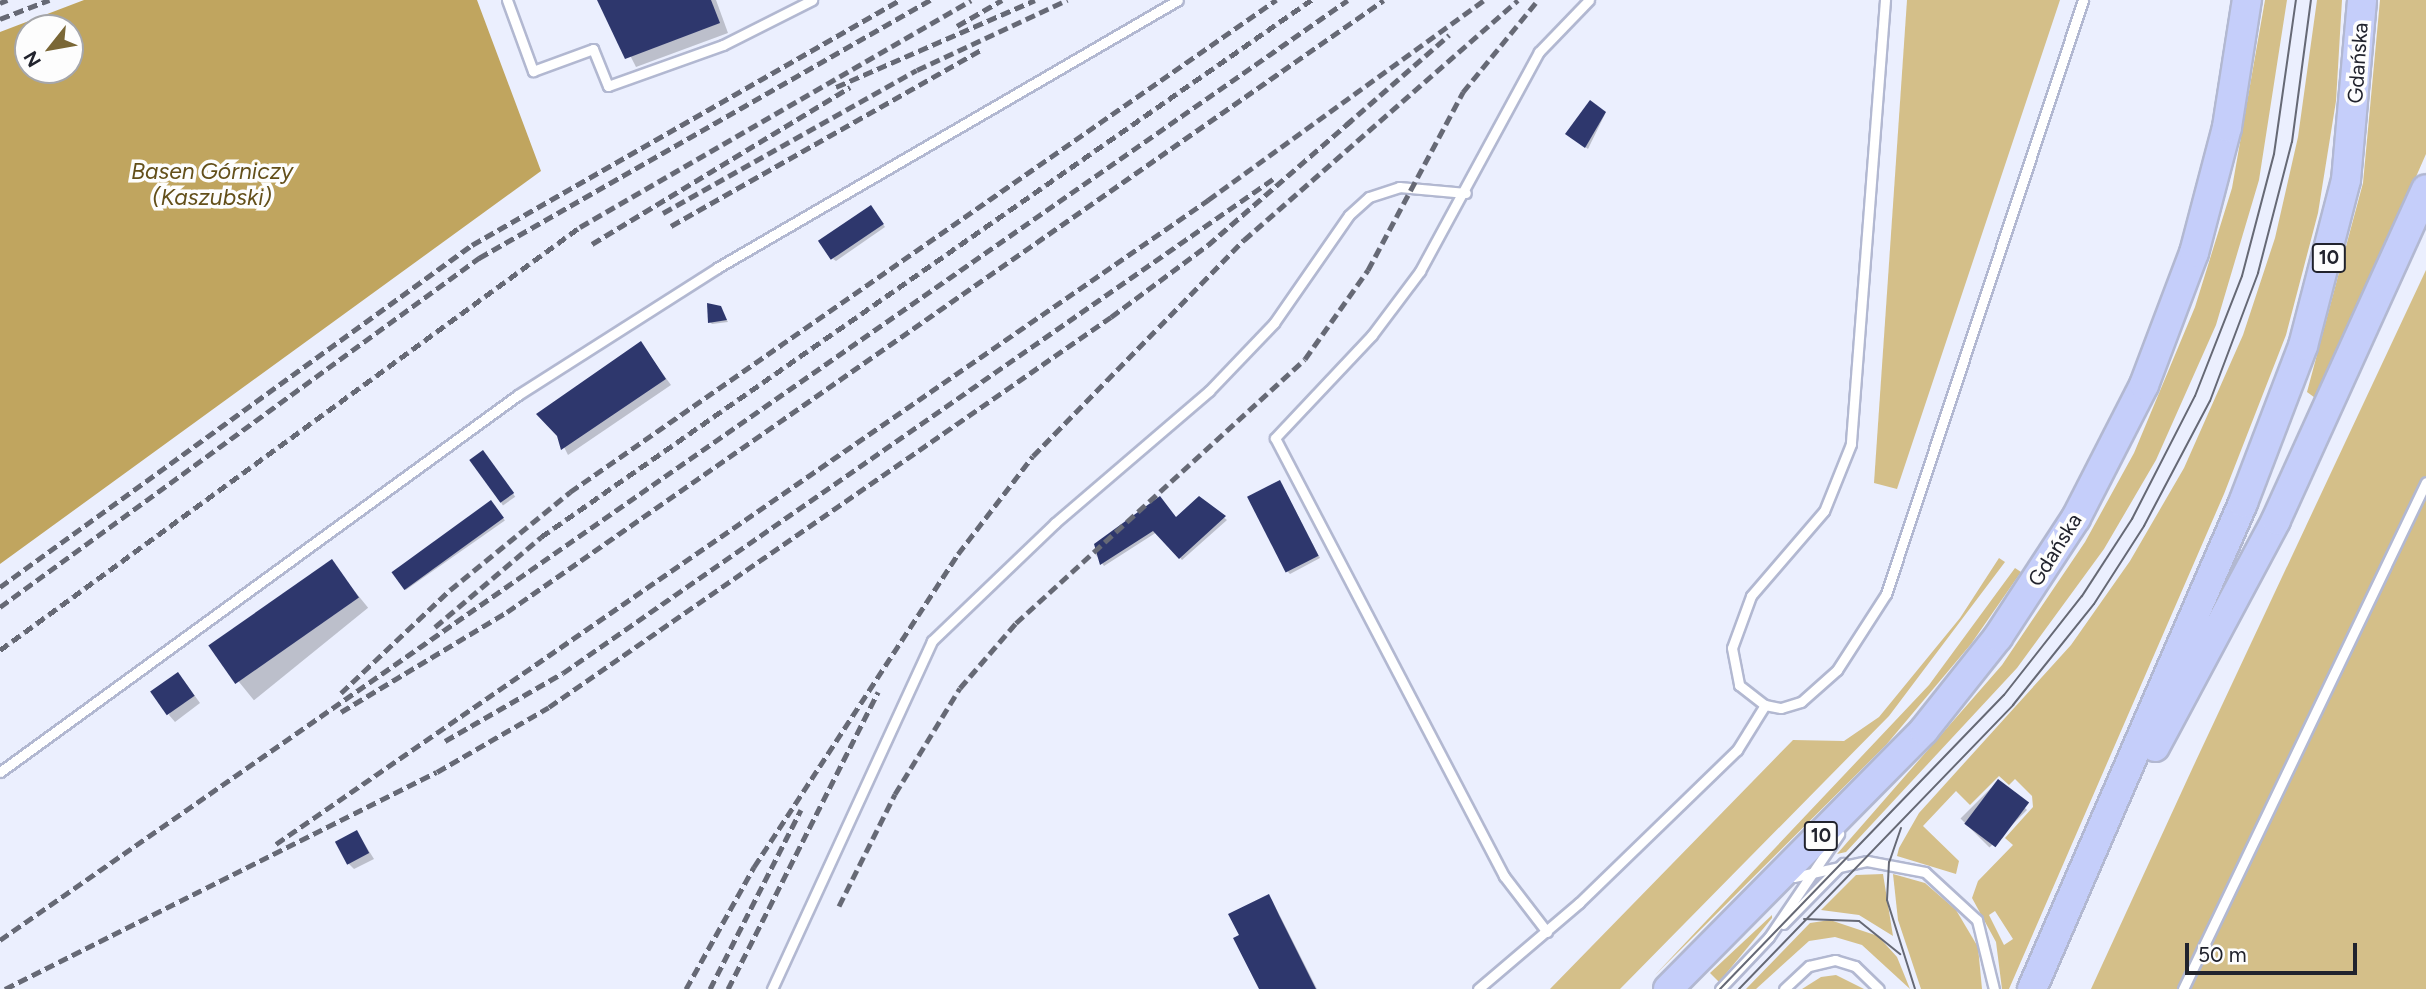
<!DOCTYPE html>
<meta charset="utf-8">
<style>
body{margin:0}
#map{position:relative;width:2426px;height:989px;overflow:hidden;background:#ebeffe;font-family:Figtree,sans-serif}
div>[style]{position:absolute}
.green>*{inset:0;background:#d4bf89}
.water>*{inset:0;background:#c0a55f}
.shadow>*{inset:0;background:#0003;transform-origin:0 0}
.building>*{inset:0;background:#2e376d;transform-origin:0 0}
.roads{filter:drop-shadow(2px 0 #b2b8d1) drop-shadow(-2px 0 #b2b8d1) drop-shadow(0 2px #b2b8d1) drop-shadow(0 -2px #b2b8d1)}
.service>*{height:9px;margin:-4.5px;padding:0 4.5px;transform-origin:4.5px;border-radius:4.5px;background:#fff}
.primary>*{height:28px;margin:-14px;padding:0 14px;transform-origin:14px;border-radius:14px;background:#c5cefa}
.tram>*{height:2px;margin:-1px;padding:0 1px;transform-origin:1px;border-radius:1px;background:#666975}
.rail>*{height:5px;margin-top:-2.5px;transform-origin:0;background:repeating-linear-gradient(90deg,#666975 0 10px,transparent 0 15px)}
span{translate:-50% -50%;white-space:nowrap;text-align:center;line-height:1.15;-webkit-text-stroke:7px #fdfdfd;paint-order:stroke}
.shield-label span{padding:2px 5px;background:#fdfdfd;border:2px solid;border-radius:5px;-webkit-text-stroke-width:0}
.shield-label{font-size:19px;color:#21232d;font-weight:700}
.street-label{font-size:21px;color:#21232d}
.water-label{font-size:23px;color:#634f1a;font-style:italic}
.north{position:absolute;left:14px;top:14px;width:70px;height:70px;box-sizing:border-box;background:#fdfdfd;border:2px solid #a5a6aa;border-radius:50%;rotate:239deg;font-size:19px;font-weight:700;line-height:28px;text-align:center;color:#21232d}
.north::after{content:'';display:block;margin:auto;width:24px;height:32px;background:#7a6736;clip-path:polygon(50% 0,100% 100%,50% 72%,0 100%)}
.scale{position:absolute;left:2185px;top:943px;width:172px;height:32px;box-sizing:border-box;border:4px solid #21232d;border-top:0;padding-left:9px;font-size:21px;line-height:24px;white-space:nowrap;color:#21232d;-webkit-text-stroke:5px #fdfdfd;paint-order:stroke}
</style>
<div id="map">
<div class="green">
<i style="clip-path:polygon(1907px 0,2060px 0,1897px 489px,1874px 483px)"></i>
<i style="clip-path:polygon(2265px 0,2287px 0,2259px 180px,2216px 325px,2156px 460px,2104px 549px,2017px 668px,1846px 852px,1837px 854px,2002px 665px,2085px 542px,2134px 453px,2195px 307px,2232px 188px)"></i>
<i style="clip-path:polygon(evenodd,2317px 0,2342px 0,2336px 101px,2318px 213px,2286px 335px,2224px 494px,2009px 989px,2002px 989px,1996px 942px,1972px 898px,1978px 881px,2013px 845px,2005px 838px,2033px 807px,2032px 796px,2015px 779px,2009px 785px,1999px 776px,1970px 805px,1956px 791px,1923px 826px,1959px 861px,1956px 874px,1897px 856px,1899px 848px,1919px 813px,2071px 645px,2130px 561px,2184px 468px,2243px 335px,2275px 238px,2298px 137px,2317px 0,1995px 911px,2013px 939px,2004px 945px,1989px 915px,1995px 911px)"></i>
<i style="clip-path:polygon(2380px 0,2426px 0,2426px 154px,2318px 400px,2307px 392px,2363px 183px)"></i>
<i style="clip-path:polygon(2426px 270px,2426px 989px,2091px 989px,2193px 767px)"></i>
<i style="clip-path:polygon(1999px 558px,2005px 562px,1889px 716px,1620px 989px,1550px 989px,1793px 740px,1844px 741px,1879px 717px,1960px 618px)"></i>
<i style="clip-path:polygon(2015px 568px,2021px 572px,1971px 644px,1886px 745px,1655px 975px,1929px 685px)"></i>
<i style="clip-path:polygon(1883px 874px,1893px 936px,1859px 915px,1821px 910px,1856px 875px)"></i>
<i style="clip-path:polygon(1893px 874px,1925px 883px,1956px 910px,1978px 947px,1982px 989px,1921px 989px,1898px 920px)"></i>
<i style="clip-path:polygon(1772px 915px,1772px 918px,1719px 982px,1710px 973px)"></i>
<i style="clip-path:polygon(1830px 920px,1878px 936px,1897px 957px,1910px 989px,1862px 945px,1835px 937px,1809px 941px,1756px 989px,1746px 989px,1810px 923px)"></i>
<i style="clip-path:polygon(1836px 975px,1864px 989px,1802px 989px,1821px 977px)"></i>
</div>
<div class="water">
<i style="clip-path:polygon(evenodd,84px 0,477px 0,541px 171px,0 564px,0 32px,84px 0,70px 28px,70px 70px,28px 70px,28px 28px,70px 28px)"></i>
</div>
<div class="shadow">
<i style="clip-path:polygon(602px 0,716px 0,728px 33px,636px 67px)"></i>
<i style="clip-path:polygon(1605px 114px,1588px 149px,1570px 136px)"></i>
<i style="clip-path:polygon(873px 210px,885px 227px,836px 261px,833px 259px)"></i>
<i style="clip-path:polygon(720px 308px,728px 322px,712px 324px,710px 322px)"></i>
<i style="clip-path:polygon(641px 344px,671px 385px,568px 455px,558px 435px)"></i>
<i style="left:486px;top:455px;width:51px;height:15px;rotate:55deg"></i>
<i style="clip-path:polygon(1282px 485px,1320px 558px,1290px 574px,1287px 571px)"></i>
<i style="clip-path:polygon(1160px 498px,1176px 519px,1199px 498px,1227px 520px,1182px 560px,1157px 532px,1104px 566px,1093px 551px)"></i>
<i style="left:494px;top:505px;width:19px;height:121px;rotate:55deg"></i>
<i style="left:331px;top:562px;width:59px;height:147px;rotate:51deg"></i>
<i style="clip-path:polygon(184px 681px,200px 703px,175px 722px,169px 715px)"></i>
<i style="left:1998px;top:781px;width:41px;height:53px;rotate:45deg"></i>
<i style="clip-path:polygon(357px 832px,374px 859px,354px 869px,348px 863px)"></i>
<i style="clip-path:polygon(1268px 896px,1272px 900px,1317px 989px,1261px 989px,1241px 936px)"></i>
</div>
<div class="building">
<i style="clip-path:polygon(597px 0,711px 0,720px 23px,625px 59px)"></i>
<i style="clip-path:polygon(1590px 100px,1606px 112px,1585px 148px,1565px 134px)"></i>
<i style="left:871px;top:205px;width:23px;height:64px;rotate:56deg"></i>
<i style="clip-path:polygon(707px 303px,721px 306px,727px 320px,708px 323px)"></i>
<i style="clip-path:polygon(641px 341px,666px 379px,561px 450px,557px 436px,536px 414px)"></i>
<i style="left:483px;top:450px;width:53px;height:17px;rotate:54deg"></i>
<i style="left:1280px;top:480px;width:85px;height:37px;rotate:63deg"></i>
<i style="clip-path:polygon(1160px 496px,1176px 517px,1199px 496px,1226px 516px,1179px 559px,1153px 531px,1100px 565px,1094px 544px)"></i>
<i style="left:491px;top:500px;width:22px;height:123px;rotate:54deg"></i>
<i style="left:332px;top:559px;width:47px;height:151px;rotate:55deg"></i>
<i style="left:178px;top:672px;width:29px;height:34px;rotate:55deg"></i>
<i style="left:1998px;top:779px;width:39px;height:56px;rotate:37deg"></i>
<i style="left:357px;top:830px;width:26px;height:25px;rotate:62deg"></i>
<i style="clip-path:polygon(1269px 894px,1279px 915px,1316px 989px,1259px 989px,1233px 938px,1239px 935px,1228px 914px)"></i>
</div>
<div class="roads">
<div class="service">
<i style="left:507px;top:0;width:76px;rotate:69.9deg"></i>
<i style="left:533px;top:71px;width:64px;rotate:-20.1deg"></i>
<i style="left:593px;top:49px;width:40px;rotate:68deg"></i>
<i style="left:608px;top:86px;width:122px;rotate:-19.6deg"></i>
<i style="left:723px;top:45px;width:100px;rotate:-26.8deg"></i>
<i style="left:1885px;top:0;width:445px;rotate:94.4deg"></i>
<i style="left:1851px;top:444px;width:72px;rotate:111.9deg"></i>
<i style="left:1824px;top:511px;width:112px;rotate:130.7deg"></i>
<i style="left:1751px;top:596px;width:55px;rotate:110.1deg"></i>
<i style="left:1732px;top:648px;width:38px;rotate:79deg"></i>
<i style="left:1739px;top:685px;width:33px;rotate:38deg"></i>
<i style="left:1765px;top:705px;width:16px;rotate:11deg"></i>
<i style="left:1781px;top:708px;width:21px;rotate:-17deg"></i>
<i style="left:1801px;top:702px;width:48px;rotate:-41.6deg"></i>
<i style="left:1837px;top:670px;width:90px;rotate:-57.2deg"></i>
<i style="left:1886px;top:594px;width:626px;rotate:-71.65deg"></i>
<i style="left:0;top:772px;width:641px;rotate:-36.05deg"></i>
<i style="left:518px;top:395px;width:236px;rotate:-32.5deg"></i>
<i style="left:717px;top:268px;width:533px;rotate:-30.17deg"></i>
<i style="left:1794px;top:877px;width:75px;rotate:-12.4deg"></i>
<i style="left:1867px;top:861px;width:59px;rotate:10.7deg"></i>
<i style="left:1925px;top:872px;width:71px;rotate:42.7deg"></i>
<i style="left:1977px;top:920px;width:71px;rotate:76.2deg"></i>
<i style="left:1783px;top:924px;width:86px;rotate:-45.5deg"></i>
<i style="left:1547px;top:932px;width:71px;rotate:-127.5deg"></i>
<i style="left:1504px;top:876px;width:494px;rotate:-117.6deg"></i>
<i style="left:1275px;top:438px;width:141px;rotate:-46.7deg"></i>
<i style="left:1372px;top:335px;width:80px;rotate:-53.1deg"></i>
<i style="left:1420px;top:271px;width:249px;rotate:-61.5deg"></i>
<i style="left:1539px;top:52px;width:72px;rotate:-46.1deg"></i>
<i style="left:772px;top:989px;width:383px;rotate:-65.3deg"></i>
<i style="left:932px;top:641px;width:170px;rotate:-43.8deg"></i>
<i style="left:1055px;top:523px;width:203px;rotate:-40.6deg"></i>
<i style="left:1209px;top:391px;width:94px;rotate:-46.3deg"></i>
<i style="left:1274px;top:323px;width:131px;rotate:-55.2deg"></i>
<i style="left:1349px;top:215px;width:27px;rotate:-42deg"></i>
<i style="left:1369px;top:197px;width:32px;rotate:-18deg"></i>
<i style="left:1399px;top:187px;width:67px;rotate:5.1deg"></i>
<i style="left:1478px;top:989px;width:133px;rotate:-40.4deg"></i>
<i style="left:1579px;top:903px;width:220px;rotate:-44.1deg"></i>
<i style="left:1737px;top:750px;width:53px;rotate:-58.1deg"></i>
<i style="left:1720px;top:989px;width:71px;rotate:-46.7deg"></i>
<i style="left:1769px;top:937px;width:125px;rotate:-55.8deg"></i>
<i style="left:1784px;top:989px;width:34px;rotate:-43deg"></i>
<i style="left:1809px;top:966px;width:27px;rotate:-13deg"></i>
<i style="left:1835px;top:960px;width:21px;rotate:17deg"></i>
<i style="left:1855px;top:966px;width:33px;rotate:44deg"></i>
<i style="left:2183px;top:989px;width:562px;rotate:-64.39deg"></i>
</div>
<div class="primary">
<i style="left:2155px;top:747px;width:257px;rotate:-61.9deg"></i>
<i style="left:2276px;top:520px;width:363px;rotate:-65.6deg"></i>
<i style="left:1668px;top:989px;width:364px;rotate:-45.3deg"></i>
<i style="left:1924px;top:730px;width:119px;rotate:-51.5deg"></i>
<i style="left:1998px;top:637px;width:142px;rotate:-56.8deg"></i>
<i style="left:2076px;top:518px;width:149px;rotate:-62.9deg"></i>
<i style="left:2144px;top:385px;width:141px;rotate:-69.3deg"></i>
<i style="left:2194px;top:253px;width:130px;rotate:-75.3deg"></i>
<i style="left:2227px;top:127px;width:129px;rotate:-81.1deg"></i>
<i style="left:2032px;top:989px;width:530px;rotate:-66.53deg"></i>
<i style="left:2243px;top:503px;width:168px;rotate:-69.1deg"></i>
<i style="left:2303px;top:346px;width:171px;rotate:-75.5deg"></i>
<i style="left:2346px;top:180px;width:181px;rotate:-84.9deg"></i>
</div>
</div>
<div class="tram">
<i style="left:1901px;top:828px;width:36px;rotate:109deg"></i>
<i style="left:1889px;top:862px;width:38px;rotate:93deg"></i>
<i style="left:1887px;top:900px;width:93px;rotate:72.5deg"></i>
<i style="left:1804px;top:919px;width:55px;rotate:2.1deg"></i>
<i style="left:1859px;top:921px;width:53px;rotate:38.8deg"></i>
<i style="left:1720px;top:989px;width:409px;rotate:-46deg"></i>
<i style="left:2004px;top:695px;width:126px;rotate:-51.8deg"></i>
<i style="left:2082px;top:596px;width:92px;rotate:-57deg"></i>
<i style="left:2132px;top:519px;width:138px;rotate:-62.9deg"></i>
<i style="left:2195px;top:396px;width:129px;rotate:-68.6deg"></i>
<i style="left:2242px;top:276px;width:126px;rotate:-75.3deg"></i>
<i style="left:2274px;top:154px;width:156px;rotate:-81.9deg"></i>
<i style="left:1739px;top:989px;width:395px;rotate:-46deg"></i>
<i style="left:2013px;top:705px;width:129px;rotate:-51.3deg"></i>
<i style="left:2094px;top:604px;width:93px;rotate:-57.3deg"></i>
<i style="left:2144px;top:526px;width:141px;rotate:-62.2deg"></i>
<i style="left:2210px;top:401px;width:137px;rotate:-69.4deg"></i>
<i style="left:2258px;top:273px;width:135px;rotate:-75.5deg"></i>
<i style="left:2292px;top:142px;width:143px;rotate:-82.4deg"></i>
</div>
<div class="rail">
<i style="left:0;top:3px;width:8px;rotate:-23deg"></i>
<i style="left:0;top:19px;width:53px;rotate:-21.2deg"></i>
<i style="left:957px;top:26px;width:52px;rotate:-30deg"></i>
<i style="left:836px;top:87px;width:217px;rotate:-23.6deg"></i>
<i style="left:1346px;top:125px;width:137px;rotate:-41.1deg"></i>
<i style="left:663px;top:213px;width:291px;rotate:-29.4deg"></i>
<i style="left:917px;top:70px;width:166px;rotate:-25deg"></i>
<i style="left:671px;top:226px;width:358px;rotate:-29.6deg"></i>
<i style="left:592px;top:244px;width:302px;rotate:-31.3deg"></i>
<i style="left:0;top:587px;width:583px;rotate:-35.93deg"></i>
<i style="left:472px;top:245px;width:492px;rotate:-29.8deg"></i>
<i style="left:0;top:607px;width:593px;rotate:-36.08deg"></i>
<i style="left:479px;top:258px;width:520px;rotate:-29.77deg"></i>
<i style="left:435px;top:627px;width:139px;rotate:-40.3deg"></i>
<i style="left:541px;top:537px;width:939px;rotate:-34.89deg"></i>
<i style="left:0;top:650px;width:718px;rotate:-36.1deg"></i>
<i style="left:580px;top:227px;width:452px;rotate:-30.1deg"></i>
<i style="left:341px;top:693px;width:150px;rotate:-43.4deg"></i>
<i style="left:450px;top:590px;width:155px;rotate:-39.2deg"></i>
<i style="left:570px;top:492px;width:861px;rotate:-34.87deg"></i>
<i style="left:341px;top:712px;width:194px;rotate:-31.1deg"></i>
<i style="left:507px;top:612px;width:1069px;rotate:-34.91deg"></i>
<i style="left:445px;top:741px;width:136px;rotate:-30deg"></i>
<i style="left:563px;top:673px;width:865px;rotate:-34.83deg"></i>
<i style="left:276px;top:844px;width:1133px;rotate:-34.64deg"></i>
<i style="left:1208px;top:200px;width:341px;rotate:-35.9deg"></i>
<i style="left:839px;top:906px;width:125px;rotate:-63.4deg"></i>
<i style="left:895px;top:794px;width:124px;rotate:-58.5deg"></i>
<i style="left:960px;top:688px;width:86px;rotate:-49.3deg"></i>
<i style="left:1016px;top:623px;width:391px;rotate:-42.4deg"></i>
<i style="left:1305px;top:359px;width:109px;rotate:-54.7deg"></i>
<i style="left:1368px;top:270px;width:202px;rotate:-61.9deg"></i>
<i style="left:1463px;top:92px;width:119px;rotate:-50.8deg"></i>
<i style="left:0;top:940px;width:1643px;rotate:-34.89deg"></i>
<i style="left:5px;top:989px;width:483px;rotate:-26.7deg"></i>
<i style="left:437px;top:772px;width:129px;rotate:-30.1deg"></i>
<i style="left:549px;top:707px;width:684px;rotate:-34.76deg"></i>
<i style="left:1111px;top:317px;width:121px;rotate:-36.6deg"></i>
<i style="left:1208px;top:245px;width:192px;rotate:-41deg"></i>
<i style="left:686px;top:989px;width:140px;rotate:-60.9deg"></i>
<i style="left:754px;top:867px;width:374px;rotate:-56.9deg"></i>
<i style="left:958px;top:554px;width:123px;rotate:-52.6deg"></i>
<i style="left:1033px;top:456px;width:302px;rotate:-45.7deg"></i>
<i style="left:1244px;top:240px;width:364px;rotate:-41.2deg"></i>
<i style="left:710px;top:989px;width:201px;rotate:-63.1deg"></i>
<i style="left:728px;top:989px;width:333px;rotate:-63.2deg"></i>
</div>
<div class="shield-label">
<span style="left:2329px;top:258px">10</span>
<span style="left:1821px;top:836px">10</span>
</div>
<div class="street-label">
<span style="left:2358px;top:63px;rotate:-86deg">Gdańska</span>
<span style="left:2055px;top:550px;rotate:-58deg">Gdańska</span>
</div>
<div class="water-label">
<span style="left:212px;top:184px">Basen Górniczy<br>(Kaszubski)</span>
</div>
<div class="north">N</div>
<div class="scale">50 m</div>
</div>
